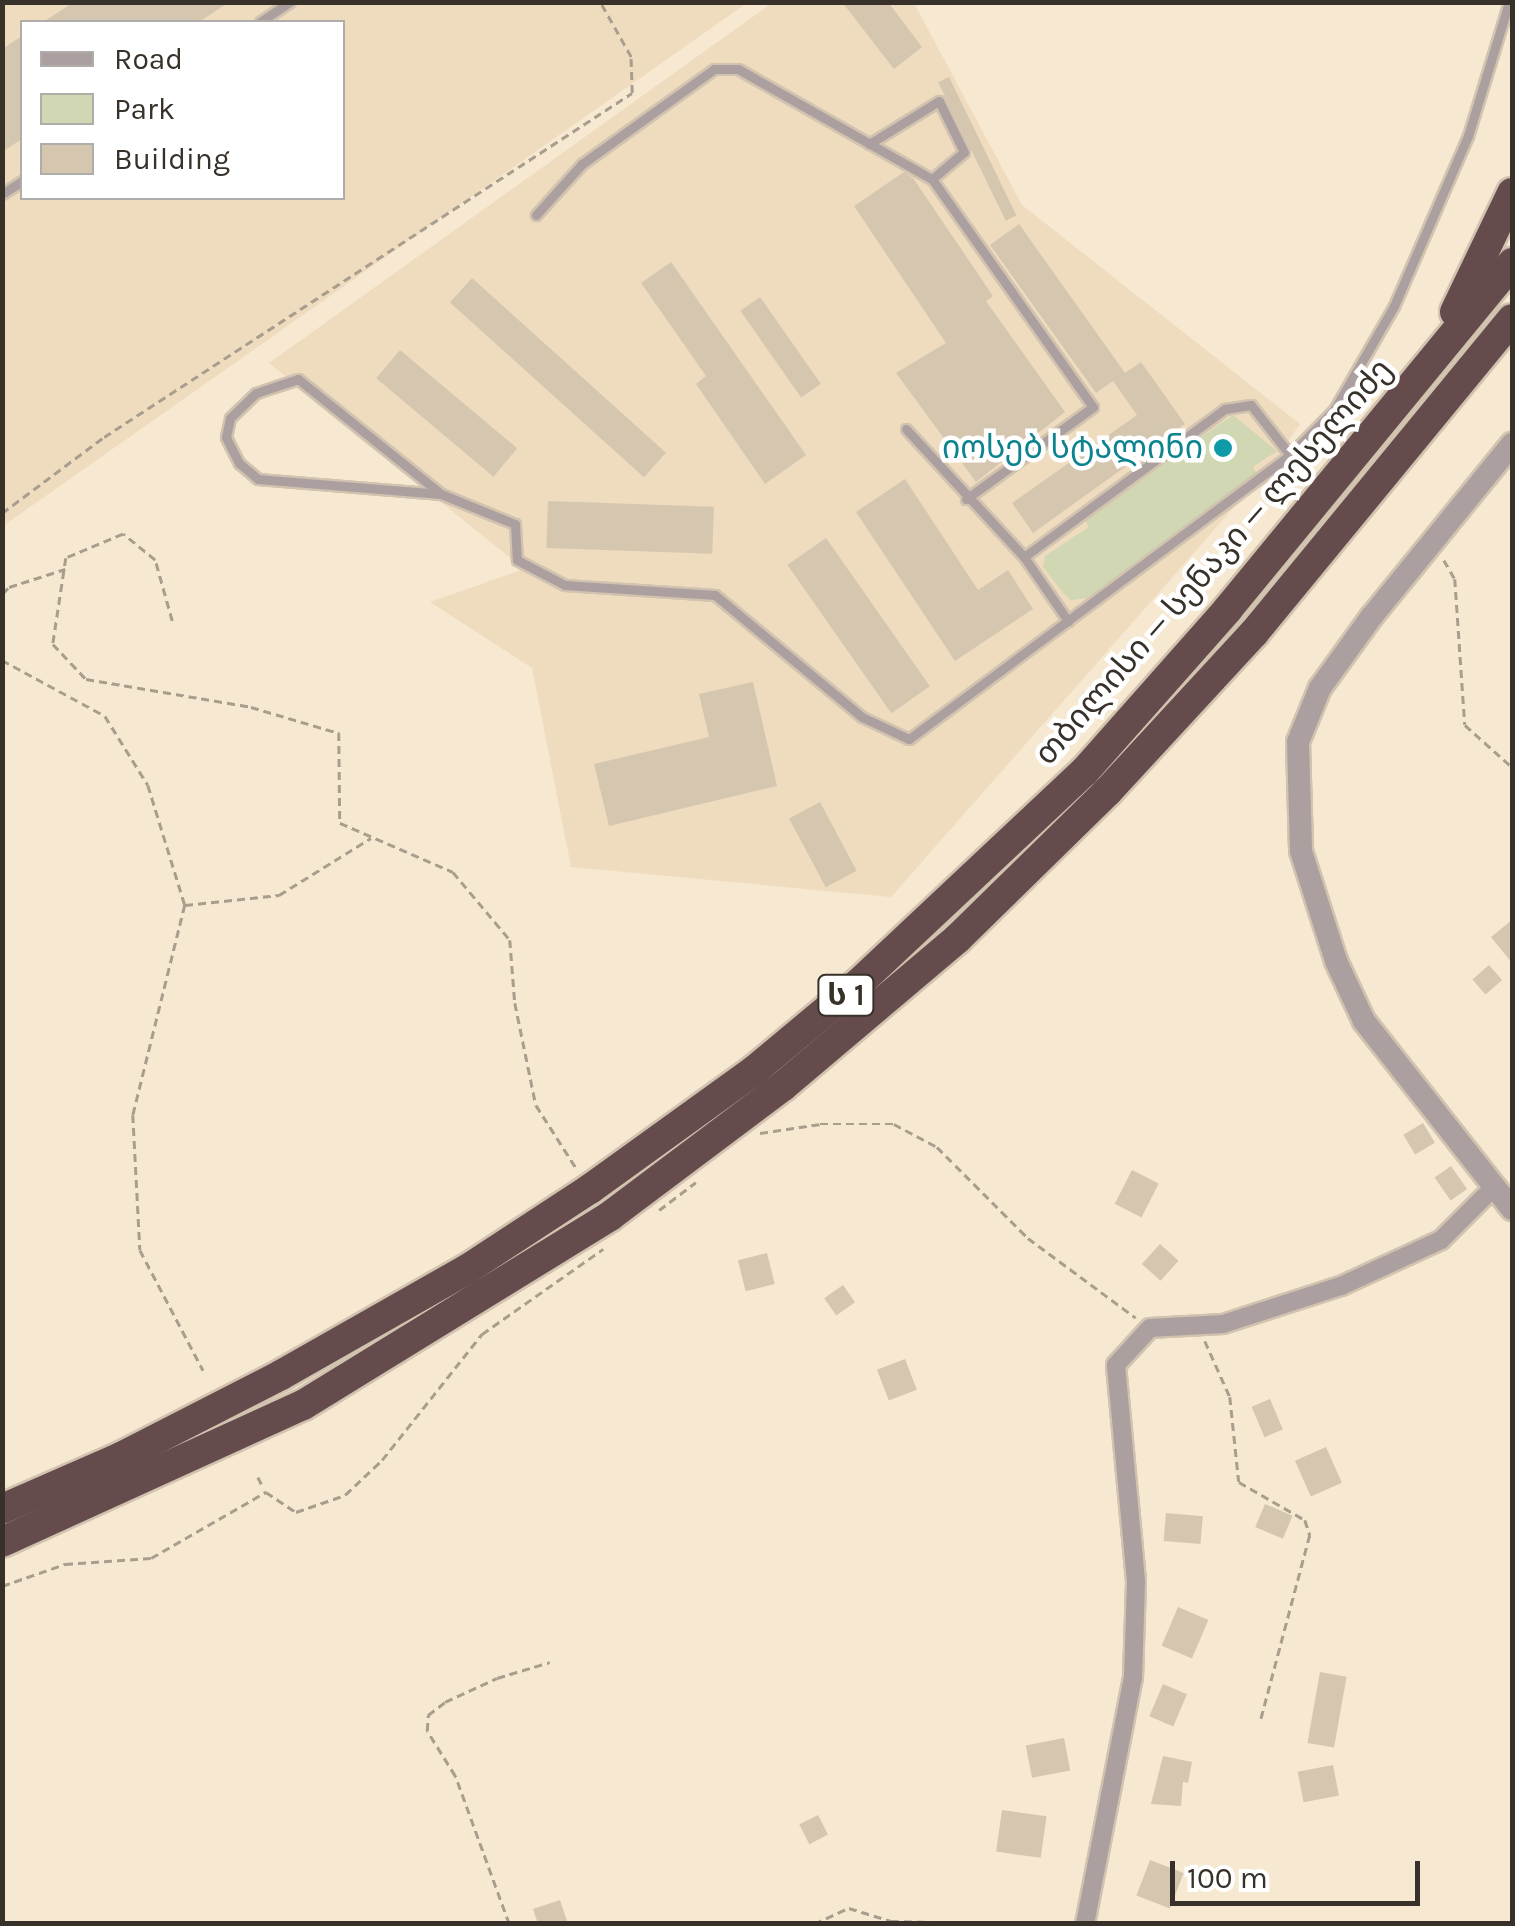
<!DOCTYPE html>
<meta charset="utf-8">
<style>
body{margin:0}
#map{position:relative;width:1515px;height:1926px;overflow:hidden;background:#f7e8d1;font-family:Karla,"Noto Sans Georgian",sans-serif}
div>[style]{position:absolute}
.built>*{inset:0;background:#efdcbf}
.green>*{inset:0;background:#d1d7b2}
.building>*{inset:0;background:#d5c6b0;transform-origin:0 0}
.path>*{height:2.5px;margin-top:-1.25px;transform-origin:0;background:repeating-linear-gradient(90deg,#a99e8d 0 8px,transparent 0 13px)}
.roads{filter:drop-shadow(2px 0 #d1c3af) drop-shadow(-2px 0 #d1c3af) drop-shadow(0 2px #d1c3af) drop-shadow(0 -2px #d1c3af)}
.service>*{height:9px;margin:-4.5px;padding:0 4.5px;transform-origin:4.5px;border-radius:4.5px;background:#ac9f9f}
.minor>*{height:18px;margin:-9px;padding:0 9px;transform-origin:9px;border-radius:9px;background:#ac9f9f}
.tertiary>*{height:22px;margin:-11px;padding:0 11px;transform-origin:11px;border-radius:11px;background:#ac9f9f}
.motorway>*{height:30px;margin:-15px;padding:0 15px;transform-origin:15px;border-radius:15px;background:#654b4c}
.dots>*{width:28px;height:28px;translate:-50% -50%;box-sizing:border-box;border:5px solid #fff;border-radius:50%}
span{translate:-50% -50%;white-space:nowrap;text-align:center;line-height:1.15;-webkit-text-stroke:9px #fff;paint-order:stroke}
.shield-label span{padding:2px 8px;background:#fff;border:2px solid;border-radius:8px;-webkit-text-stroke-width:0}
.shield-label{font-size:30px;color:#373129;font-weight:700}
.culture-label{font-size:32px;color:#0d838f}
.right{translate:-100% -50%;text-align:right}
.street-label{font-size:32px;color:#373129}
.frame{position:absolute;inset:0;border:5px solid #373129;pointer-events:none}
.legend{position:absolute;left:20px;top:20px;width:325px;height:180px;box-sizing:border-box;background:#fff;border:2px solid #afada9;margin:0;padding:12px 18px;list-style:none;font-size:30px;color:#373129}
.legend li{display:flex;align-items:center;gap:20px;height:50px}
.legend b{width:50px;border:2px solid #afada9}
.scale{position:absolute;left:1170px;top:1861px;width:250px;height:45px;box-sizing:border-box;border:5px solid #373129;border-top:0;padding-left:12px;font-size:30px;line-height:35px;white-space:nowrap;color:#373129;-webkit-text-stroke:8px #fff;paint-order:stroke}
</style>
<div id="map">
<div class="built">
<i style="clip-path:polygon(evenodd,3px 3px,747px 3px,3px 526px,3px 3px,22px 22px,342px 22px,342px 198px,22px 198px,22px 22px)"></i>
<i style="clip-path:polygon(772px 3px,914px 3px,1022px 205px,1300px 424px,1273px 463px,891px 897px,571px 867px,532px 668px,430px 602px,524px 569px,269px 363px)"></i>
</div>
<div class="green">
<i style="clip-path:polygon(1233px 415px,1277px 451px,1253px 467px,1257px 474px,1088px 598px,1071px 600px,1064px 594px,1043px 567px,1045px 556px,1089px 527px,1083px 518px)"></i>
</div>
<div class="building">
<i style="clip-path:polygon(74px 2px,229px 2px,199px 22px,43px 22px)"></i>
<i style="clip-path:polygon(842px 2px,888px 2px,922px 47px,894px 69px)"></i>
<i style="clip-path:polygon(22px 36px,22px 139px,2px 152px,2px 49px)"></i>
<i style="left:949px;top:77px;width:154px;height:12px;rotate:64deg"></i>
<i style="clip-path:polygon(904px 172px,913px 178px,993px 296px,986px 301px,1065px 412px,976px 482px,896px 373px,946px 343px,854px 206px)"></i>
<i style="clip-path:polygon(1019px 224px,1125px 373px,1141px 362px,1185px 424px,1033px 533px,1012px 503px,1137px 415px,1113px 381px,1096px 393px,990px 245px)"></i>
<i style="clip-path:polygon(671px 262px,806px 455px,765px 484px,696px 384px,706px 376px,641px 283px)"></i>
<i style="left:472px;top:278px;width:261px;height:33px;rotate:42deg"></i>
<i style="left:760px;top:297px;width:106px;height:24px;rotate:55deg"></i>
<i style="left:400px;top:350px;width:153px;height:37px;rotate:40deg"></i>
<i style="clip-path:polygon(905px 479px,978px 590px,1008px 570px,1033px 609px,955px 661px,856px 512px)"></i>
<i style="left:548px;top:501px;width:166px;height:47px;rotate:2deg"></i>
<i style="left:826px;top:538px;width:181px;height:47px;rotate:55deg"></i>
<i style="clip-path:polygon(753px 682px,777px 786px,609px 826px,594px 764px,709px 737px,699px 694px)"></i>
<i style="left:820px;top:802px;width:78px;height:35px;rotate:62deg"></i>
<i style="clip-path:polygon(1512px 920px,1512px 963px,1491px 937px)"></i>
<i style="left:1489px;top:965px;width:20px;height:22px;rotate:49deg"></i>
<i style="left:1423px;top:1123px;width:23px;height:23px;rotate:59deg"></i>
<i style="left:1451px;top:1166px;width:28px;height:20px;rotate:55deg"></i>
<i style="left:1132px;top:1170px;width:30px;height:38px;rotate:27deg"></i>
<i style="left:1160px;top:1244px;width:25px;height:27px;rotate:42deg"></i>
<i style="left:767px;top:1253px;width:32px;height:30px;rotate:76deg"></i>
<i style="left:843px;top:1285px;width:21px;height:23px;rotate:55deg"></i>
<i style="left:905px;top:1359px;width:33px;height:30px;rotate:69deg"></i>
<i style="left:1270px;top:1399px;width:33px;height:20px;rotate:67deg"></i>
<i style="left:1326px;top:1447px;width:39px;height:34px;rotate:66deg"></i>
<i style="left:1265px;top:1504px;width:30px;height:25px;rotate:23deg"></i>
<i style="left:1166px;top:1513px;width:37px;height:28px;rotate:5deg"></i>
<i style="left:1178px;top:1607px;width:33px;height:42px;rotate:23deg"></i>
<i style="left:1320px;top:1672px;width:27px;height:72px;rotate:10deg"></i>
<i style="left:1163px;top:1684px;width:26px;height:35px;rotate:23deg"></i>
<i style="left:1064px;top:1738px;width:33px;height:39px;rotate:79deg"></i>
<i style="clip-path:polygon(1163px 1756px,1192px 1762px,1188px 1783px,1183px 1782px,1181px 1806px,1151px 1804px)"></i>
<i style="left:1333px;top:1765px;width:31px;height:36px;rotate:79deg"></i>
<i style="left:1002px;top:1810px;width:45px;height:42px;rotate:8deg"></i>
<i style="left:818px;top:1815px;width:22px;height:21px;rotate:63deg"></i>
<i style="left:1150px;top:1860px;width:36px;height:38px;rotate:21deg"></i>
<i style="clip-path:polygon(560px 1900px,568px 1924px,538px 1924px,533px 1909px)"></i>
</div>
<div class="path">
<i style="left:2px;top:513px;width:127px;rotate:-36.7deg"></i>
<i style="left:104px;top:437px;width:630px;rotate:-33.08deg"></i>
<i style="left:632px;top:93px;width:36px;rotate:-92deg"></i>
<i style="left:631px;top:57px;width:63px;rotate:-119.4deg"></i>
<i style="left:1444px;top:560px;width:22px;rotate:60deg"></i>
<i style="left:1455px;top:579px;width:146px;rotate:86.1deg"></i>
<i style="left:1465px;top:725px;width:63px;rotate:41.8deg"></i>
<i style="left:2px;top:594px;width:10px;rotate:-45deg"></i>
<i style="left:9px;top:587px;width:59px;rotate:-17.8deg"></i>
<i style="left:172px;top:621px;width:63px;rotate:-105.6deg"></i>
<i style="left:155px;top:560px;width:41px;rotate:-140.9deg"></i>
<i style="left:123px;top:534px;width:62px;rotate:157.2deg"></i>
<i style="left:66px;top:558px;width:87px;rotate:98.6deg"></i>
<i style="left:53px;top:644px;width:48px;rotate:46.7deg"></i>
<i style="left:86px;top:679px;width:167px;rotate:9.6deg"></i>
<i style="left:251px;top:707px;width:92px;rotate:16.5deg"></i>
<i style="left:339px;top:733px;width:90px;rotate:89.4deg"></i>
<i style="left:340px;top:823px;width:123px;rotate:23.4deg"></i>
<i style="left:453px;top:872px;width:89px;rotate:50deg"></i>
<i style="left:510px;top:940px;width:63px;rotate:85.5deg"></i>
<i style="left:515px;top:1003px;width:104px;rotate:78.4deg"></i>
<i style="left:536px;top:1105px;width:78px;rotate:57.5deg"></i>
<i style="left:2px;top:660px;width:117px;rotate:28.5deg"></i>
<i style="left:105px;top:716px;width:81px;rotate:58.1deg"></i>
<i style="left:148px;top:785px;width:126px;rotate:72.9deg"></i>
<i style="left:185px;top:905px;width:95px;rotate:-6.1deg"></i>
<i style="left:279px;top:895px;width:108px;rotate:-31.8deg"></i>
<i style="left:185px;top:905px;width:216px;rotate:103.9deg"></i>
<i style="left:133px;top:1115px;width:135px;rotate:87deg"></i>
<i style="left:140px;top:1250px;width:136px;rotate:62.3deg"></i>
<i style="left:760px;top:1133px;width:61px;rotate:-8.5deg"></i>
<i style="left:820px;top:1124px;width:74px"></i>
<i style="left:894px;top:1124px;width:49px;rotate:28.1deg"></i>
<i style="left:937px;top:1147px;width:129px;rotate:45deg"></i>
<i style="left:1028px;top:1238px;width:134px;rotate:36.5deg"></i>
<i style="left:659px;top:1210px;width:46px;rotate:-37.1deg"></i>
<i style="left:1205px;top:1341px;width:61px;rotate:65.9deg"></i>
<i style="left:1230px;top:1397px;width:85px;rotate:84deg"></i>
<i style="left:1239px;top:1482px;width:76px;rotate:29.9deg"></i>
<i style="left:1305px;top:1520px;width:16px;rotate:72deg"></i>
<i style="left:1310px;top:1535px;width:190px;rotate:104.9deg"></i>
<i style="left:258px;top:1477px;width:13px;rotate:63deg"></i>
<i style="left:2px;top:1586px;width:67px;rotate:-19.2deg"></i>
<i style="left:65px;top:1564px;width:86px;rotate:-4deg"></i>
<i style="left:151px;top:1558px;width:133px;rotate:-29.9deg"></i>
<i style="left:266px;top:1492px;width:36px;rotate:34deg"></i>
<i style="left:296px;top:1512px;width:52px;rotate:-19.1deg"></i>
<i style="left:345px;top:1495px;width:51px;rotate:-43.4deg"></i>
<i style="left:382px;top:1460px;width:161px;rotate:-51.6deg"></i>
<i style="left:482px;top:1334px;width:148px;rotate:-35.1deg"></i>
<i style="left:509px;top:1924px;width:158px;rotate:-110deg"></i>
<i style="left:455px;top:1776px;width:53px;rotate:-121.9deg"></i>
<i style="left:427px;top:1731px;width:16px;rotate:-86deg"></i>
<i style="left:428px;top:1715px;width:21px;rotate:-37deg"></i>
<i style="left:445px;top:1702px;width:57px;rotate:-24.8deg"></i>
<i style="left:497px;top:1678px;width:55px;rotate:-16.8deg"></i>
<i style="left:814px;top:1924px;width:38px;rotate:-25deg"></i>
<i style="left:849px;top:1908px;width:44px;rotate:17.2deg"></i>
<i style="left:891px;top:1921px;width:125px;rotate:1.4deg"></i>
</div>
<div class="roads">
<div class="service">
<i style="left:260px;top:22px;width:36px;rotate:-34deg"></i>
<i style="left:869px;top:144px;width:82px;rotate:-31.6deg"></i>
<i style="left:939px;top:101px;width:57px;rotate:63.9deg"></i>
<i style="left:964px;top:152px;width:42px;rotate:139.8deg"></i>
<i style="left:2px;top:194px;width:24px;rotate:-33deg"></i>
<i style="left:536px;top:215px;width:69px;rotate:-48deg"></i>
<i style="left:582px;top:164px;width:163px;rotate:-35.7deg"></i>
<i style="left:714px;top:69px;width:24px"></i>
<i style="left:738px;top:69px;width:223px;rotate:29.6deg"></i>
<i style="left:932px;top:179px;width:279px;rotate:54.8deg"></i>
<i style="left:1093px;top:407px;width:157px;rotate:144.1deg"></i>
<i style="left:906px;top:429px;width:174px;rotate:47.3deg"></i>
<i style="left:1024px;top:557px;width:78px;rotate:55.5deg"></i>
<i style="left:441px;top:494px;width:184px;rotate:-175.3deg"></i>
<i style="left:258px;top:479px;width:25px;rotate:-140deg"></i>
<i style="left:239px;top:463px;width:29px;rotate:-117deg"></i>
<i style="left:226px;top:437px;width:19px;rotate:-78deg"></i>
<i style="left:230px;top:418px;width:36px;rotate:-44deg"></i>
<i style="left:256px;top:393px;width:44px;rotate:-18.4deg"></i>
<i style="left:298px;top:379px;width:184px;rotate:38.8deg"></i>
<i style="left:441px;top:494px;width:80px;rotate:22.1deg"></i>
<i style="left:515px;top:524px;width:36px;rotate:87deg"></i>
<i style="left:517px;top:560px;width:54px;rotate:27.5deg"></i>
<i style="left:565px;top:585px;width:150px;rotate:3.8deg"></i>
<i style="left:715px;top:595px;width:191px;rotate:39.7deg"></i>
<i style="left:862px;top:717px;width:52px;rotate:25.1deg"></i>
<i style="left:909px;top:739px;width:475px;rotate:-36.7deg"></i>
<i style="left:1290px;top:455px;width:63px;rotate:-45.6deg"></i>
<i style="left:1334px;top:410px;width:120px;rotate:-60deg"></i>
<i style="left:1394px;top:306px;width:185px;rotate:-66.5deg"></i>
<i style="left:1468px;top:136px;width:140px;rotate:-73deg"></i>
<i style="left:1024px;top:557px;width:250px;rotate:-36.4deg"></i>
<i style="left:1225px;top:409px;width:26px;rotate:-9deg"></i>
<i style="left:1251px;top:405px;width:63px;rotate:52deg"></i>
</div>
<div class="minor">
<i style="left:1085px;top:1924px;width:251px;rotate:-79deg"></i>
<i style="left:1133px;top:1678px;width:97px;rotate:-88.2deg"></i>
<i style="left:1136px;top:1581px;width:217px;rotate:-95.3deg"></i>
<i style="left:1116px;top:1365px;width:50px;rotate:-47.4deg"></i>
<i style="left:1150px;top:1328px;width:73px;rotate:-3.1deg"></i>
<i style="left:1223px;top:1324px;width:124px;rotate:-17.9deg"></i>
<i style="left:1341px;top:1286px;width:110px;rotate:-24.7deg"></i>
<i style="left:1441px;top:1240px;width:76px;rotate:-45deg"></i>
</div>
<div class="tertiary">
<i style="left:1512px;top:444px;width:222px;rotate:129.1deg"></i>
<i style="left:1372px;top:616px;width:89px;rotate:125.8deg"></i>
<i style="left:1320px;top:688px;width:58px;rotate:112.2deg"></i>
<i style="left:1298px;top:742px;width:109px;rotate:88.4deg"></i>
<i style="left:1301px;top:851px;width:115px;rotate:72.3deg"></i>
<i style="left:1336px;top:961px;width:66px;rotate:65deg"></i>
<i style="left:1364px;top:1021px;width:239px;rotate:51.8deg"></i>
</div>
<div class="motorway">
<i style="left:1455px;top:312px;width:132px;rotate:-64.4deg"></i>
<i style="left:2px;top:1509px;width:130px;rotate:-23.6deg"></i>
<i style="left:121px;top:1457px;width:180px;rotate:-27.1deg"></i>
<i style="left:281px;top:1375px;width:213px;rotate:-29.6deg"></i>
<i style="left:466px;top:1270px;width:148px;rotate:-33.2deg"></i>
<i style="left:590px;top:1189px;width:203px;rotate:-35.8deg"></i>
<i style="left:755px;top:1070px;width:134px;rotate:-39.9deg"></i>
<i style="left:858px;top:984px;width:310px;rotate:-43.2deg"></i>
<i style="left:1084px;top:772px;width:217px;rotate:-48.5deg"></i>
<i style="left:1228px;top:609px;width:448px;rotate:-50.6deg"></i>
<i style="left:2px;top:1542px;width:331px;rotate:-24.5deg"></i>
<i style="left:303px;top:1405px;width:361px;rotate:-31.6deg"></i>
<i style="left:610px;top:1216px;width:216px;rotate:-36.9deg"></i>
<i style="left:783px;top:1086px;width:229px;rotate:-40.2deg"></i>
<i style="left:958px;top:938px;width:210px;rotate:-44.4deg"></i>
<i style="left:1108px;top:791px;width:215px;rotate:-47.3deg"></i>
<i style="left:1254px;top:633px;width:406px;rotate:-50.6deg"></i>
</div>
</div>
<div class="dots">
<i style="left:1223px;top:448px;background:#0f9aa8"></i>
</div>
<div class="shield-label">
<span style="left:846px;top:995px">ს 1</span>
</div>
<div class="culture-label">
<span class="right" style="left:1203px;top:448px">იოსებ სტალინი</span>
</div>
<div class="street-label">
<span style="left:1214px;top:562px;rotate:-49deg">თბილისი — სენაკი — ლესელიძე</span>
</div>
<div class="frame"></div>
<ul class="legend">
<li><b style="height:12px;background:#ac9f9f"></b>Road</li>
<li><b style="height:28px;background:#d1d7b2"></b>Park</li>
<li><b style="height:28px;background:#d5c6b0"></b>Building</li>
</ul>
<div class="scale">100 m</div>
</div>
